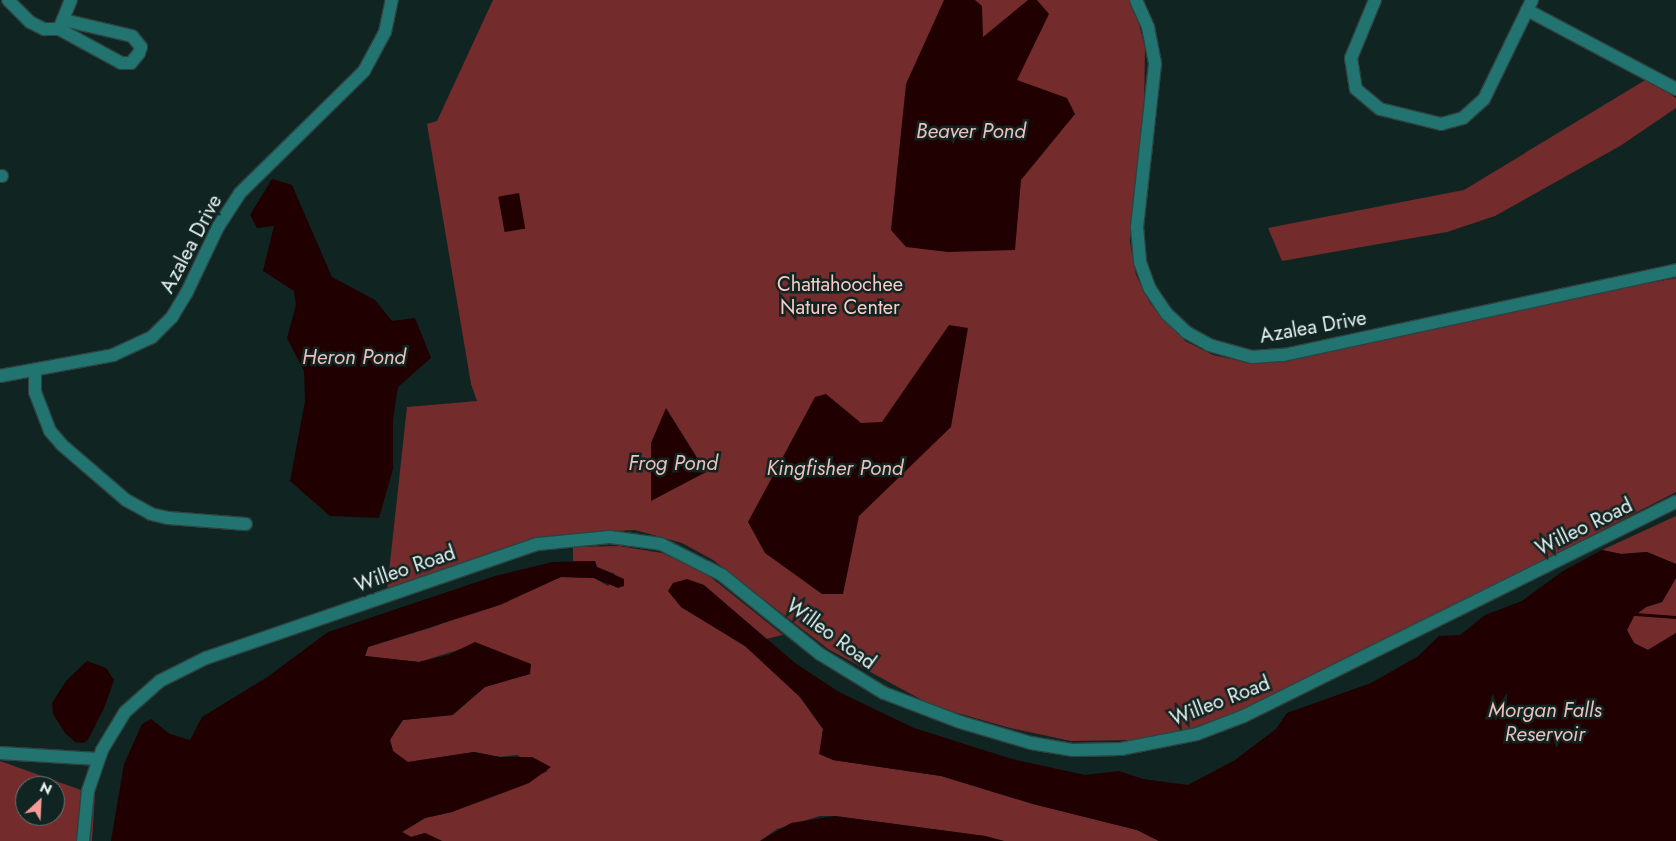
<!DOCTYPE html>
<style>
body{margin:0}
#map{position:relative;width:1676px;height:841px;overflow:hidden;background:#102422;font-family:Jost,sans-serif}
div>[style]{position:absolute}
.green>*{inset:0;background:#732b2c}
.water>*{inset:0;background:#200001;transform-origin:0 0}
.stream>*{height:3px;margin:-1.5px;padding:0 1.5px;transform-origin:1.5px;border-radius:1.5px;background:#200001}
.roads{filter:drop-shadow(1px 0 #2f4140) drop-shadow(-1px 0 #2f4140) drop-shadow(0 1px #2f4140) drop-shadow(0 -1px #2f4140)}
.minor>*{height:12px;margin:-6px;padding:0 6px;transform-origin:6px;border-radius:6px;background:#217470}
.tertiary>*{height:12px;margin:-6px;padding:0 6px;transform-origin:6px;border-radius:6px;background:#217470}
span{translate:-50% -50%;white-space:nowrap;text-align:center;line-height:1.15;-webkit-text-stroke:5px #102422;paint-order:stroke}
.street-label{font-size:20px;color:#eaf6f5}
.park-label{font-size:20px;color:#fbc9c7}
.water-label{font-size:21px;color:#f0bfbc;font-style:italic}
.north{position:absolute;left:15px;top:776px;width:50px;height:50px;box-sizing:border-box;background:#102422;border:1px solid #677876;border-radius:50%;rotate:25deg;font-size:14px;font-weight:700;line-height:20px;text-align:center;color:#eaf6f5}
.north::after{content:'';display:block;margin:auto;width:18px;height:22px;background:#f59b98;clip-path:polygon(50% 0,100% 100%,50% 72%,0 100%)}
</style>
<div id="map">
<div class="green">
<i style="clip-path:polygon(493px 0,1129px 0,1135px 10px,1145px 47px,1144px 119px,1130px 242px,1136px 275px,1150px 303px,1185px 341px,1213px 355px,1250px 363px,1274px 362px,1298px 359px,1376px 335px,1676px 278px,1676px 492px,1214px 730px,1133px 740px,1071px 741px,1010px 728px,933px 706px,828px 649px,713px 560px,682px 543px,635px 530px,594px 532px,386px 599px,407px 407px,477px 401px,471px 384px,427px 124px,437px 121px)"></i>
<i style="clip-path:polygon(1647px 79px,1676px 98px,1676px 108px,1620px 146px,1495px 216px,1447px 232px,1282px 261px,1268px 228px,1464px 190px)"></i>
<i style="clip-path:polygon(1676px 516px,1676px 564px,1647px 552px,1621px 554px,1602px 550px)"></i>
<i style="clip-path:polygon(619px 546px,662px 553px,703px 571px,783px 635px,766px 639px,746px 623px,681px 607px,745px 646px,800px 697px,823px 729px,821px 748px,833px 760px,941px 776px,1033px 804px,1137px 830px,1159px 841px,1004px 841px,985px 836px,835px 816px,820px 816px,777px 829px,760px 841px,442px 841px,425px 833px,411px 837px,402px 832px,425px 818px,452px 812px,548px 771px,517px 755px,500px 757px,474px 752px,408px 762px,398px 757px,393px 751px,390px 740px,403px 720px,453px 715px,485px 687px,530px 674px,471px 646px,419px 662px,365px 656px,368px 647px,433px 627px,561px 577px,594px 578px,608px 586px,615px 574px,597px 567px,595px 561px,573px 561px,573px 547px)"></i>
<i style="clip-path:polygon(1676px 578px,1676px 633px,1648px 650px,1634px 643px,1627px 630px,1634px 616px,1646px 607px,1662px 602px)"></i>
<i style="clip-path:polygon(evenodd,0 761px,95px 795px,92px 841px,0 841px,0 761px,25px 786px,55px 786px,55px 816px,25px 816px,25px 786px)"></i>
</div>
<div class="water">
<i style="clip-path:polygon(944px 0,975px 0,982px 6px,983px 37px,1028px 0,1037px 0,1049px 14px,1017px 80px,1067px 98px,1075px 114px,1021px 180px,1015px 250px,948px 252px,906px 247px,891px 230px,906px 84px)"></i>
<i style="clip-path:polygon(272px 179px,292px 185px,332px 277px,375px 300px,392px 321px,415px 318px,431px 358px,398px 387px,393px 419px,393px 469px,379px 518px,330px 516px,290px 481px,305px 401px,304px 371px,287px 338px,296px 305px,294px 291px,263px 271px,274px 226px,257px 228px,250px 215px)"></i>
<i style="left:519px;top:193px;width:36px;height:21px;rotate:80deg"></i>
<i style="clip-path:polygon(949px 325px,968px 328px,951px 427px,859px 516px,843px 594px,822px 594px,765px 553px,748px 522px,815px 397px,826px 394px,861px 423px,882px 422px)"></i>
<i style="clip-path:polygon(666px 408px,706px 472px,651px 501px,651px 443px)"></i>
<i style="clip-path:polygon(1602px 550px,1621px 554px,1647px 552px,1676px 564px,1676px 578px,1662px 602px,1646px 607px,1634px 616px,1627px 630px,1634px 643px,1648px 650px,1676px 633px,1676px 841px,1159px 841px,1137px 830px,1033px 804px,941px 776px,833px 760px,819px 754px,823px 729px,800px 697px,745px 646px,681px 607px,668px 591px,673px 583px,687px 579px,704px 585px,795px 663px,839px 692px,914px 728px,1012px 759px,1085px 775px,1119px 771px,1143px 779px,1188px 785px,1235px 760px,1276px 729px,1287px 713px,1371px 683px,1417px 657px,1439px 636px,1460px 635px,1485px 615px,1522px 601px,1563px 571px)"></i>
<i style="clip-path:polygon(595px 561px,597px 567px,624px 579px,624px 586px,618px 588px,594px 578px,561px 577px,500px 605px,368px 647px,365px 656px,419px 662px,448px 655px,475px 642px,531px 664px,530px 674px,485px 687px,452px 715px,403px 720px,395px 731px,390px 740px,393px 751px,408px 762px,474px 752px,500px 757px,532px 757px,551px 767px,529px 783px,452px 812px,425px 818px,402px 832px,411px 837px,425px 833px,442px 841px,111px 841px,124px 764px,142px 724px,151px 719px,170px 734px,190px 740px,202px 717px,266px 678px,328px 632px,495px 576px,553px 562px)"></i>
<i style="clip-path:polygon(87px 661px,106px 668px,114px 680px,105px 706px,88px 740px,83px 743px,75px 742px,65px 733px,53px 714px,52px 703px,66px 681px)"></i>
<i style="clip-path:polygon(835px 816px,985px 836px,1004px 841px,760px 841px,791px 823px)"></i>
</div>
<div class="stream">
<i style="left:1635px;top:614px;width:41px;rotate:4.2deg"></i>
</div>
<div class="roads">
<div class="minor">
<i style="left:8px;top:0;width:31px;rotate:45deg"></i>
<i style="left:30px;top:22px;width:16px;rotate:27deg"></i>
<i style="left:44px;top:29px;width:15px"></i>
<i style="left:59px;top:29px;width:71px;rotate:28.7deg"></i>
<i style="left:121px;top:63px;width:10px"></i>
<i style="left:131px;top:63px;width:13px;rotate:-51deg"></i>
<i style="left:139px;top:53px;width:6px;rotate:-72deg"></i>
<i style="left:141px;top:47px;width:14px;rotate:-129deg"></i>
<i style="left:132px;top:36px;width:71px;rotate:-166.9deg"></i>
<i style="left:1136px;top:0;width:30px;rotate:66deg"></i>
<i style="left:1148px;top:27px;width:38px;rotate:79deg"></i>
<i style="left:1155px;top:64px;width:164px;rotate:96.3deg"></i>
<i style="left:1137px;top:227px;width:35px;rotate:85deg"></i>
<i style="left:1140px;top:262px;width:29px;rotate:70deg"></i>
<i style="left:1150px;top:289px;width:30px;rotate:56deg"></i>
<i style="left:1167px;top:314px;width:26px;rotate:43deg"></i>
<i style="left:1186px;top:332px;width:26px;rotate:29deg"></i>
<i style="left:1209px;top:345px;width:45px;rotate:15.6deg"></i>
<i style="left:1252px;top:357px;width:32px;rotate:-4deg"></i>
<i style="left:1284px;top:355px;width:401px;rotate:-12.2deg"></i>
<i style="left:1375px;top:0;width:63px;rotate:112.5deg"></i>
<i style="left:1351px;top:58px;width:31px;rotate:81deg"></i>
<i style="left:1356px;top:89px;width:31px;rotate:40deg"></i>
<i style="left:1380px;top:109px;width:63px;rotate:13.8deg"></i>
<i style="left:1441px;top:124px;width:23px;rotate:-15deg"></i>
<i style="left:1463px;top:118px;width:28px;rotate:-42deg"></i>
<i style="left:1484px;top:99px;width:110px;rotate:-64.1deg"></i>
<i style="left:1527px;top:10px;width:169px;rotate:27.9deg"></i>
<i style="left:60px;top:27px;width:29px;rotate:-68deg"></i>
<i style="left:0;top:176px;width:2px"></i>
<i style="left:35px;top:371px;width:21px;rotate:90deg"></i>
<i style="left:35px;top:392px;width:42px;rotate:69deg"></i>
<i style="left:50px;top:431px;width:18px;rotate:49deg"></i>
<i style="left:62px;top:445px;width:84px;rotate:40.7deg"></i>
<i style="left:126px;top:500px;width:29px;rotate:29deg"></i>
<i style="left:151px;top:514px;width:17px;rotate:13deg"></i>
<i style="left:168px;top:518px;width:78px;rotate:4.4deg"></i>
<i style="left:0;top:376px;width:115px;rotate:-10.5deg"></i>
<i style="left:113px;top:355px;width:43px;rotate:-24.8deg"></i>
<i style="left:152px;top:337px;width:28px;rotate:-45deg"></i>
<i style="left:172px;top:317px;width:29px;rotate:-59deg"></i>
<i style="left:187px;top:292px;width:72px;rotate:-64.5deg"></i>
<i style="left:218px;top:227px;width:40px;rotate:-57.1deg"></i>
<i style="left:240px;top:193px;width:174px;rotate:-44.5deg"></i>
<i style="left:364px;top:71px;width:44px;rotate:-61.7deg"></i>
<i style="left:385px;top:32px;width:33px;rotate:-78deg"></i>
<i style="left:0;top:753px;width:98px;rotate:3.5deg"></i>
</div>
<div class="tertiary">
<i style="left:83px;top:841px;width:50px;rotate:-84.3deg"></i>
<i style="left:88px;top:791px;width:43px;rotate:-71.1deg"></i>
<i style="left:102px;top:750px;width:44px;rotate:-58.8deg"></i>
<i style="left:125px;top:712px;width:47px;rotate:-41.5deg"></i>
<i style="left:160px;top:681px;width:51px;rotate:-26.6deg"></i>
<i style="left:206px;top:658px;width:351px;rotate:-19deg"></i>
<i style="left:538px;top:544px;width:72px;rotate:-5.6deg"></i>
<i style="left:610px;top:537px;width:51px;rotate:7.8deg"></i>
<i style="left:661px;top:544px;width:68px;rotate:26.9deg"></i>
<i style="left:722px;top:575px;width:126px;rotate:38.9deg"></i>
<i style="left:820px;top:654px;width:75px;rotate:31.4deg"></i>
<i style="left:884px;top:693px;width:81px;rotate:20.9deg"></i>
<i style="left:960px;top:722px;width:74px;rotate:16.5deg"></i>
<i style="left:1031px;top:743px;width:43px;rotate:9.5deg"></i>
<i style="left:1073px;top:750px;width:48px;rotate:-1.2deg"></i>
<i style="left:1121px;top:749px;width:77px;rotate:-11.2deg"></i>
<i style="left:1197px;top:734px;width:50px;rotate:-21deg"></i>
<i style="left:1244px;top:716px;width:482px;rotate:-26.4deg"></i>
</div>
</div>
<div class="street-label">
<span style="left:191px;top:244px;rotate:-62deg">Azalea Drive</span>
<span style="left:1313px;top:327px;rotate:-10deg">Azalea Drive</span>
<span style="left:1584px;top:527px;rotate:-26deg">Willeo Road</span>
<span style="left:405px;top:569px;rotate:-19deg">Willeo Road</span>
<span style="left:831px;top:634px;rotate:36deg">Willeo Road</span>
<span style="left:1220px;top:701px;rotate:-21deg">Willeo Road</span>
</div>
<div class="park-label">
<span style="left:840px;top:296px">Chattahoochee<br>Nature Center</span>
</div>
<div class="water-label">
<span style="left:971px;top:131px">Beaver Pond</span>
<span style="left:354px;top:357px">Heron Pond</span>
<span style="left:673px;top:463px">Frog Pond</span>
<span style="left:835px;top:468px">Kingfisher Pond</span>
<span style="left:1545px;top:722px">Morgan Falls<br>Reservoir</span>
</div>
<div class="north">N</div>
</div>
